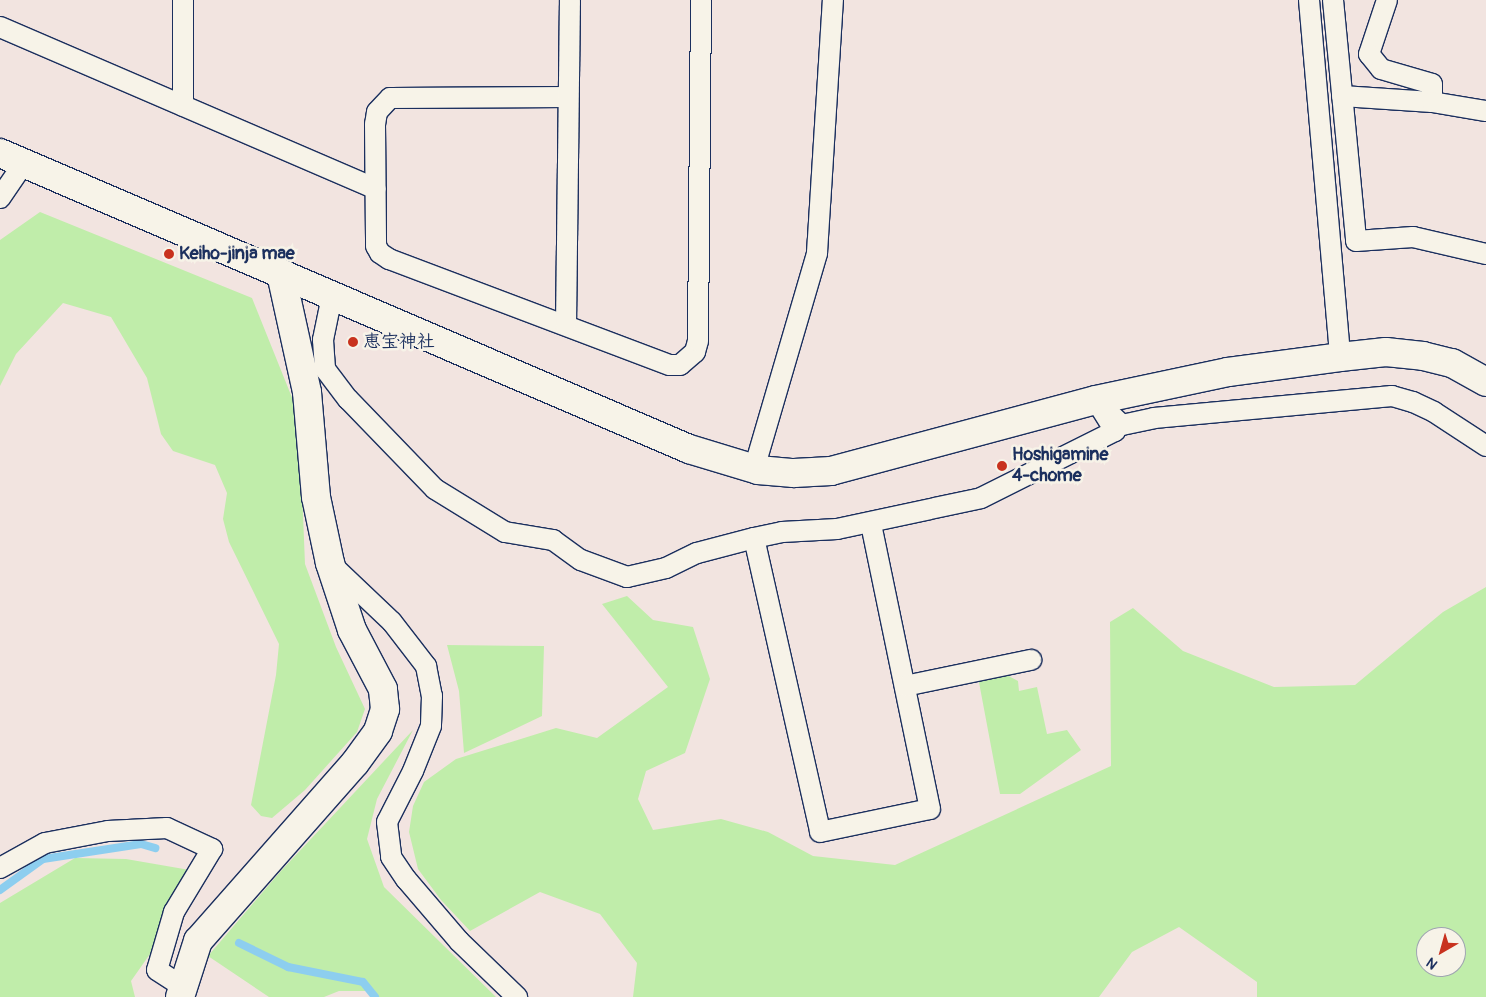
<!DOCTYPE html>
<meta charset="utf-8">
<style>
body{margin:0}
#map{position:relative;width:1486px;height:997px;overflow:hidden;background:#f2e4e0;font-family:Pangolin,"Klee One",sans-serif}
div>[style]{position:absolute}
.green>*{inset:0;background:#c0edaa}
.stream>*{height:8px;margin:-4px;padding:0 4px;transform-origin:4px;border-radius:4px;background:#8dceef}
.roads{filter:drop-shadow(1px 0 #1b2f5e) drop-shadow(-1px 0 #1b2f5e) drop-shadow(0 1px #1b2f5e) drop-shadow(0 -1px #1b2f5e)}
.street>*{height:20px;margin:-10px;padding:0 10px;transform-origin:10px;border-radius:10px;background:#f7f3e8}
.secondary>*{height:28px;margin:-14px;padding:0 14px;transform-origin:14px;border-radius:14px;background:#f7f3e8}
.dots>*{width:14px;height:14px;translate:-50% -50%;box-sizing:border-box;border:2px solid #f7f3e8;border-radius:50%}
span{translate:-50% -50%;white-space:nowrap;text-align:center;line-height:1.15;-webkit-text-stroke:5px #f7f3e8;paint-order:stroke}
.poi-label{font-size:18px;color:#1b2f5e;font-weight:700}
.left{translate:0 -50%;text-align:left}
.north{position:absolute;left:1416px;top:927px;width:50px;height:50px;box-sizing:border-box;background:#f7f3e8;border:1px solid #9fa5b1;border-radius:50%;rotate:218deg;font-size:14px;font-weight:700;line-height:20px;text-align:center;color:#1b2f5e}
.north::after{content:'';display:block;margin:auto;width:18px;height:22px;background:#c8321e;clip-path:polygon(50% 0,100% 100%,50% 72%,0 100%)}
</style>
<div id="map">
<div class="green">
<i style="clip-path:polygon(40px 212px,252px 298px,299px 415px,305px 564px,336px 647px,365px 709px,357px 732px,305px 790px,272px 818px,261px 816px,251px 805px,276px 675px,279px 644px,229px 542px,223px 519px,227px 493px,215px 465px,173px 451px,161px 434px,147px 378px,111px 317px,63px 303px,16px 354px,0 386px,0 240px)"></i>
<i style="clip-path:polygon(evenodd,1486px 587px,1486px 997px,1257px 997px,1257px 982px,1179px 927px,1132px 952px,1099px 997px,633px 997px,637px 963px,600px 914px,540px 892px,470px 931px,441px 900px,418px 869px,409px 832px,413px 806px,424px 782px,456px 759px,556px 728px,597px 738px,668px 687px,602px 604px,627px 596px,653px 620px,693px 627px,710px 679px,685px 753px,646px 771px,638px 799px,653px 830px,721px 819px,768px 832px,813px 856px,895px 865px,1111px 766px,1110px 622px,1133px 608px,1183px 651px,1274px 687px,1355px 685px,1443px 612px,1486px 587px,1426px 937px,1456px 937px,1456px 967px,1426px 967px,1426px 937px)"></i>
<i style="clip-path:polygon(447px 645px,544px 646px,542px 716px,464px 753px,459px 691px)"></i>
<i style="clip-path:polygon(1003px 673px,1018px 681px,1019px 691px,1037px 687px,1047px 734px,1067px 730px,1081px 750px,1020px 794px,1000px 794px,978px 677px)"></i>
<i style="clip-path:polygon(413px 730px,377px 799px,367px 839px,384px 887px,496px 997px,373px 997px,370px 991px,339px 991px,324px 997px,269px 997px,208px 956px,280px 872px)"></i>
<i style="clip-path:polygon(75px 858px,126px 859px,207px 873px,131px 981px,135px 997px,0 997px,0 903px)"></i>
</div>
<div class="stream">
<i style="left:0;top:890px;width:53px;rotate:-35.8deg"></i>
<i style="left:43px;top:859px;width:99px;rotate:-8.7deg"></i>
<i style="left:141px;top:844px;width:15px;rotate:16deg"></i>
<i style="left:239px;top:943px;width:55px;rotate:26.1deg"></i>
<i style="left:288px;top:967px;width:76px;rotate:11.3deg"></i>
<i style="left:363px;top:982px;width:19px;rotate:51deg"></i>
</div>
<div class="roads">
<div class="street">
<i style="left:1309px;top:0;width:358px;rotate:85deg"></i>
<i style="left:1333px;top:0;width:242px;rotate:84.5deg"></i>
<i style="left:1356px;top:241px;width:57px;rotate:-4deg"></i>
<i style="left:1413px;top:237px;width:75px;rotate:13.1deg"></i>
<i style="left:1387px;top:0;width:57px;rotate:108.4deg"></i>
<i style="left:1369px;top:54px;width:19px;rotate:51deg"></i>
<i style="left:1381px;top:69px;width:53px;rotate:16.4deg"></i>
<i style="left:1432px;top:84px;width:18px;rotate:90deg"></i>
<i style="left:0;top:27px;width:409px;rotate:23.3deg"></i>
<i style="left:1342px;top:96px;width:90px;rotate:3.8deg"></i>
<i style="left:1432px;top:102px;width:55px;rotate:9.5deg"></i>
<i style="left:568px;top:97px;width:178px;rotate:179.7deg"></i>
<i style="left:390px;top:98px;width:19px;rotate:133deg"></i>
<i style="left:377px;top:112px;width:12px;rotate:99deg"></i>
<i style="left:375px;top:124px;width:122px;rotate:89.5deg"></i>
<i style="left:376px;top:246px;width:8px;rotate:60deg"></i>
<i style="left:380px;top:253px;width:11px;rotate:34deg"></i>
<i style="left:389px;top:259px;width:300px;rotate:20.7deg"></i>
<i style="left:670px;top:365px;width:10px"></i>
<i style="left:680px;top:365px;width:20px;rotate:-41deg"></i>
<i style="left:695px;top:352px;width:11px;rotate:-75deg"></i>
<i style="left:698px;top:341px;width:341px;rotate:-89.5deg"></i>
<i style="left:183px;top:106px;width:106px;rotate:-90deg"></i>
<i style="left:0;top:198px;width:42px;rotate:-55.6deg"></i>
<i style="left:332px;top:296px;width:45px;rotate:101.6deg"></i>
<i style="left:323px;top:340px;width:29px;rotate:86deg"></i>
<i style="left:325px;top:369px;width:38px;rotate:53deg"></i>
<i style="left:348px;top:399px;width:125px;rotate:46deg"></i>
<i style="left:435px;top:489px;width:82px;rotate:31.6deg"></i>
<i style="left:505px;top:532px;width:49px;rotate:9.5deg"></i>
<i style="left:553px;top:540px;width:34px;rotate:36deg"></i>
<i style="left:581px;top:560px;width:49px;rotate:20.3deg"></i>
<i style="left:627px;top:577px;width:40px;rotate:-13deg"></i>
<i style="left:666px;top:568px;width:34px;rotate:-26deg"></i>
<i style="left:697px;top:553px;width:59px;rotate:-14.7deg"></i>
<i style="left:754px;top:538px;width:29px;rotate:-12deg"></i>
<i style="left:782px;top:532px;width:55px;rotate:-3.1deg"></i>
<i style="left:837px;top:529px;width:147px;rotate:-12.1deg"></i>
<i style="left:981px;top:498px;width:150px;rotate:-26.6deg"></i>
<i style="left:1115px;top:431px;width:36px;rotate:-122deg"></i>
<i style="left:566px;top:325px;width:325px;rotate:-89.3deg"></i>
<i style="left:1106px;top:410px;width:22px;rotate:43deg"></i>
<i style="left:1122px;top:425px;width:33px;rotate:-12deg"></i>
<i style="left:1154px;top:418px;width:239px;rotate:-5.3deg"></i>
<i style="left:1392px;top:396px;width:22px;rotate:16deg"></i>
<i style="left:1413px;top:402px;width:23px;rotate:25deg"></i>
<i style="left:1434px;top:412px;width:62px;rotate:33.2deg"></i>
<i style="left:754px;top:469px;width:225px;rotate:-73.7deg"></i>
<i style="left:817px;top:253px;width:254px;rotate:-86.4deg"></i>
<i style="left:754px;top:538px;width:301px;rotate:77.3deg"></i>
<i style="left:820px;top:832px;width:112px;rotate:-11.8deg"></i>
<i style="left:930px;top:809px;width:292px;rotate:-101.7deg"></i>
<i style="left:333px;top:566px;width:81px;rotate:43.5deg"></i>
<i style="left:392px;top:622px;width:56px;rotate:52.3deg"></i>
<i style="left:426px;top:666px;width:31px;rotate:79deg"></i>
<i style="left:432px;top:696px;width:30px;rotate:92deg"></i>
<i style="left:431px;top:726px;width:48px;rotate:111.8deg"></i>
<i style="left:413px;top:771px;width:57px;rotate:117deg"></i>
<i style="left:387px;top:822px;width:35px;rotate:83deg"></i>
<i style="left:391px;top:857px;width:27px;rotate:56deg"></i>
<i style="left:406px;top:879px;width:82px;rotate:49.5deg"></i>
<i style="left:459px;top:941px;width:81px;rotate:44deg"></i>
<i style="left:905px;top:686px;width:129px;rotate:-11.7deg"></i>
<i style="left:0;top:868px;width:51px;rotate:-29.1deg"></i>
<i style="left:45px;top:843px;width:64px;rotate:-10.8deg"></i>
<i style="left:108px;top:831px;width:59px;rotate:-2.9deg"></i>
<i style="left:167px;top:828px;width:50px;rotate:25deg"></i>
<i style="left:212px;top:849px;width:74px;rotate:121.1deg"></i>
<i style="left:174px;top:912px;width:60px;rotate:106.3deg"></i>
<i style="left:157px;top:970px;width:30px;rotate:33deg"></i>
</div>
<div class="secondary">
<i style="left:0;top:153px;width:750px;rotate:23.25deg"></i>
<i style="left:689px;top:449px;width:72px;rotate:16.9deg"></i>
<i style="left:758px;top:470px;width:36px;rotate:5deg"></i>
<i style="left:794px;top:473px;width:37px;rotate:-3deg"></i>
<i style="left:831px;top:471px;width:274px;rotate:-15deg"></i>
<i style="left:1096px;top:400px;width:135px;rotate:-12deg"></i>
<i style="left:1228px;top:372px;width:113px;rotate:-7.6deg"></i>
<i style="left:1340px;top:357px;width:46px;rotate:-6.2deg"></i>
<i style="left:1386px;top:352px;width:37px;rotate:6deg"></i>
<i style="left:1423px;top:356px;width:30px;rotate:14deg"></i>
<i style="left:1452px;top:363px;width:39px;rotate:29deg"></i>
<i style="left:180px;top:997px;width:59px;rotate:-72.2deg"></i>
<i style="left:198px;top:941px;width:237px;rotate:-48.6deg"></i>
<i style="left:355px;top:763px;width:39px;rotate:-54deg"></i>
<i style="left:378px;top:731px;width:23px;rotate:-72deg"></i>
<i style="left:385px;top:709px;width:20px;rotate:-96deg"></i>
<i style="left:383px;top:689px;width:67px;rotate:-117.7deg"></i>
<i style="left:352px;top:630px;width:71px;rotate:-108.2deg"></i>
<i style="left:330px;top:563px;width:67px;rotate:-102deg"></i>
<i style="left:316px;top:497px;width:105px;rotate:-94.9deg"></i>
<i style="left:307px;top:392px;width:121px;rotate:-102.4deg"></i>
</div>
</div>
<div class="dots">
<i style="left:169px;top:254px;background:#c8321e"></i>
<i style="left:353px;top:342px;background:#c8321e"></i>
<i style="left:1002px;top:466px;background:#c8321e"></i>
</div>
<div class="poi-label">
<span class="left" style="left:179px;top:254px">Keiho-jinja mae</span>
<span class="left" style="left:363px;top:342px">恵宝神社</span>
<span class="left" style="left:1012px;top:466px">Hoshigamine<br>4-chome</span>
</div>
<div class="north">N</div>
</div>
